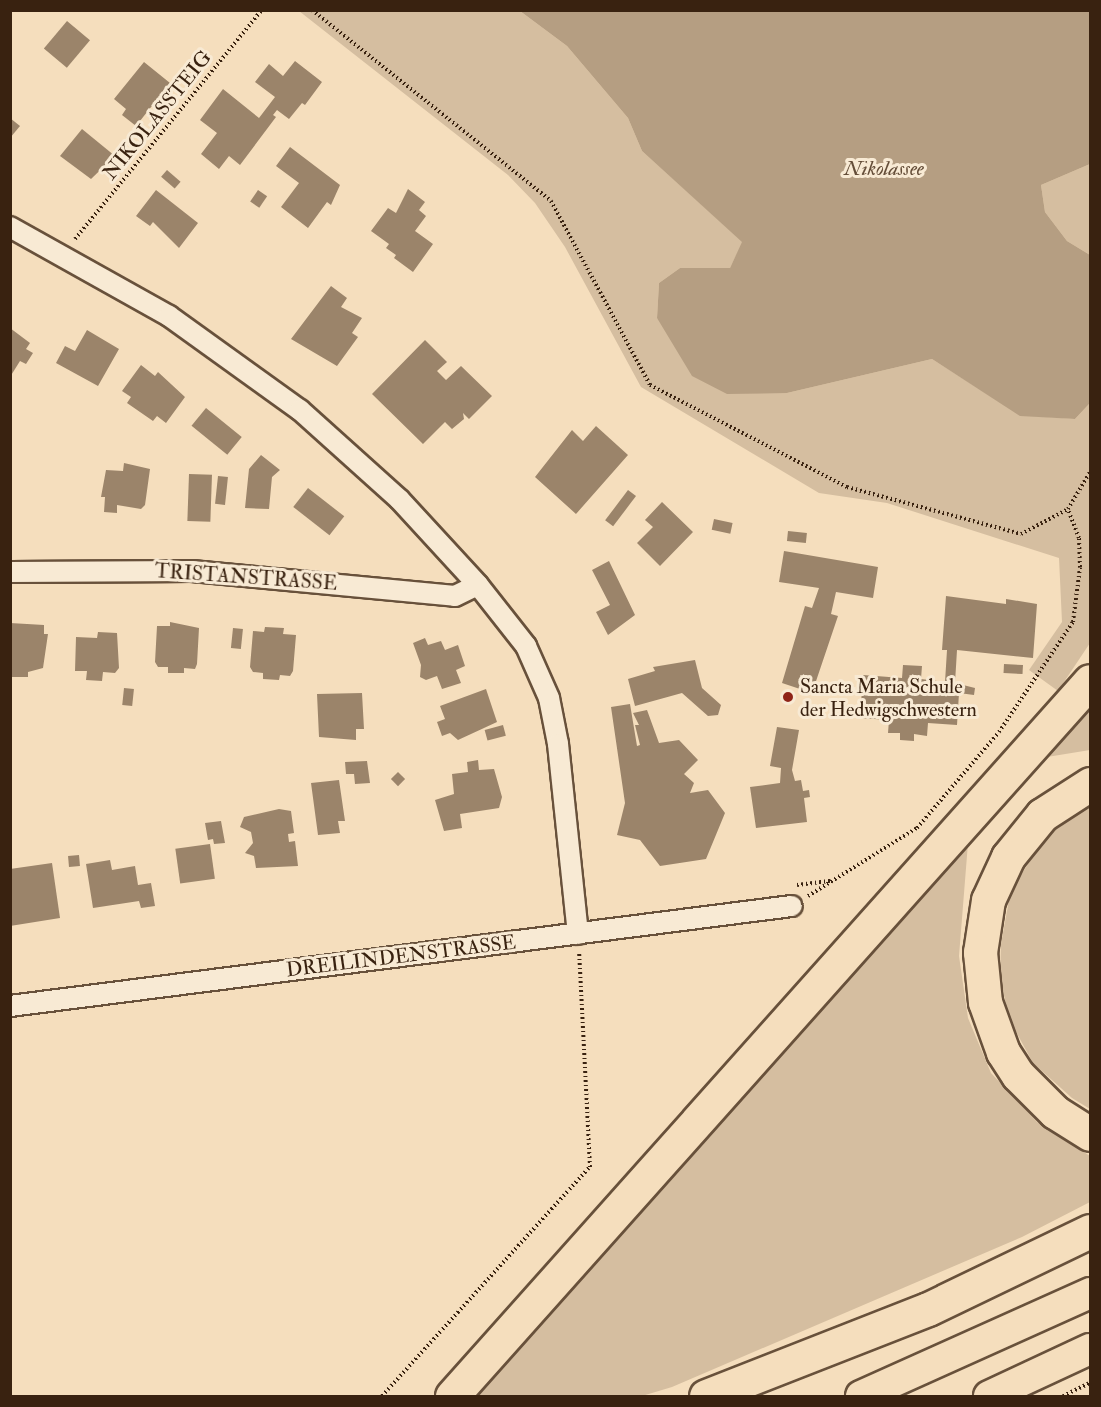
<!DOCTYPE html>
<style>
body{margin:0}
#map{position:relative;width:1101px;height:1407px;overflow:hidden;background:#f5debd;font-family:"IM FELL Double Pica",serif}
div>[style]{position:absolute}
.green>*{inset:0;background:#d5bea0}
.water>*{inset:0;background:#b59e82}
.building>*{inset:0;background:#9b846a;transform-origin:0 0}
.path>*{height:4px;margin-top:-2px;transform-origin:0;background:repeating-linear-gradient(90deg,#392210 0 1.5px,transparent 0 4.5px)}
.roads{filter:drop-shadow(2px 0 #68513b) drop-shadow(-2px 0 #68513b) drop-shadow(0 2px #68513b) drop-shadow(0 -2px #68513b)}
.street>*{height:20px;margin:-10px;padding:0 10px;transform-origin:10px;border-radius:10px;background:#f8ead4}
.primary>*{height:30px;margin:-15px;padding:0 15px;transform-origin:15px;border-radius:15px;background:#f5debd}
.highway>*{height:33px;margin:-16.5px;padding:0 16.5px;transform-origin:16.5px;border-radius:16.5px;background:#f5debd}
.dots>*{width:16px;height:16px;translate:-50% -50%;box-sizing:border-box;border:3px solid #f8ead4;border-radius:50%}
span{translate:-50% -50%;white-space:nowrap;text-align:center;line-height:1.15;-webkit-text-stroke:6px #f8ead4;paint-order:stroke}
.street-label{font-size:20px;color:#392210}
.poi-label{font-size:20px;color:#392210}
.left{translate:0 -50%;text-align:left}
.water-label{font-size:21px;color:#644d38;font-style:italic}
.frame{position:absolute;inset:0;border:12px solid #392210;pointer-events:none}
</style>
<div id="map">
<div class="green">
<i style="clip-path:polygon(299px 11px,520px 11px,567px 46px,628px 118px,642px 151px,743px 242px,730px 268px,680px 268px,659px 283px,657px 318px,787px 393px,932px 359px,1020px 415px,1075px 419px,1090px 403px,1090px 643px,1058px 691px,1029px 670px,1062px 622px,1059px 558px,887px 503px,819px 493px,641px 387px,565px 247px,535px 203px,508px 175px)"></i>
<i style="clip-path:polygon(1090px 164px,1090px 255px,1067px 241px,1045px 212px,1041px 185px)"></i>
<i style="clip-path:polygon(1090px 711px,1090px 750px,1047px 757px)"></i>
<i style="clip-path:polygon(1090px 805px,1090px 1109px,1072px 1098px,1033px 1063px,1009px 1019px,1000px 976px,1001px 944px,1011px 889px,1047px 836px)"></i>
<i style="clip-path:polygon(968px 843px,959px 956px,968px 1018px,991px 1073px,1037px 1122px,1090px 1156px,1090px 1202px,1022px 1237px,672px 1387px,642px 1396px,471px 1396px)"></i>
</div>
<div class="water">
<i style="clip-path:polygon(520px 11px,1090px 11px,1090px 164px,1041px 185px,1045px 212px,1067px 241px,1090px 255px,1090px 403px,1075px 419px,1020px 416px,932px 359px,787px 393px,727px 394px,692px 376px,657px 318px,659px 283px,680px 268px,730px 268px,742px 242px,642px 151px,628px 118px,567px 46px)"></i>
</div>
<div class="building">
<i style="left:67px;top:21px;width:30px;height:36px;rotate:40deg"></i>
<i style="clip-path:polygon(295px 61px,322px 82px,305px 105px,302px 103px,289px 119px,277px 110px,273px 115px,276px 117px,240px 165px,229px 156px,219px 169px,201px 154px,217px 133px,200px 120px,223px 89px,259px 118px,275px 97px,255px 82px,269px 64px,283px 76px)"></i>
<i style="clip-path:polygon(144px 62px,170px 83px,136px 126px,122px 115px,126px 109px,114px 99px)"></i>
<i style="clip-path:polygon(10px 118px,20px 126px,10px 138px)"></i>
<i style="clip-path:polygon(82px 129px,115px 156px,91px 179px,60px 156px)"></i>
<i style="clip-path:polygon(290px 147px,340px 185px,331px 205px,327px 202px,308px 228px,281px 207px,299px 183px,276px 166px)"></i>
<i style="left:167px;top:170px;width:18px;height:9px;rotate:41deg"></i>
<i style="clip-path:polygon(408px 189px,425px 202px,419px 210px,426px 216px,415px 231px,433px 244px,413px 272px,394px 258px,396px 255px,386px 248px,389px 244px,371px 231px,388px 208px,396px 213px)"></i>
<i style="clip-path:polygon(156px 190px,198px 223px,179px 248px,153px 222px,150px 226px,136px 216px)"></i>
<i style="left:258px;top:190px;width:11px;height:14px;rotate:34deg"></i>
<i style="clip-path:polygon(331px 286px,347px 298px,341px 307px,362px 318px,352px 333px,358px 337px,337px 366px,291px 339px)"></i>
<i style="clip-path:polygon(10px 328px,30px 343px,26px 349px,33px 353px,26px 364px,20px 361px,10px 377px)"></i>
<i style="clip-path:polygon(87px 330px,119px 349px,98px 386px,56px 363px,65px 346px,75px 351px)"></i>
<i style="clip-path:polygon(425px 340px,447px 362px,437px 371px,446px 380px,461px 366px,492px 396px,469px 419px,463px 413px,464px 419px,452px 429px,445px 422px,423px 444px,372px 394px)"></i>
<i style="clip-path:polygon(141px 365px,155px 376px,158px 372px,185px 397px,166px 423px,157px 416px,153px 421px,127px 403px,131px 397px,122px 391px)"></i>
<i style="left:206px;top:408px;width:46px;height:23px;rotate:39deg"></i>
<i style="clip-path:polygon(596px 426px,628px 455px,576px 514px,535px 477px,572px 430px,583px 441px)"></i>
<i style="clip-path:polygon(261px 455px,280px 470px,272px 477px,269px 509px,245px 508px,249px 469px)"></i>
<i style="clip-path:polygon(124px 463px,150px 469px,145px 505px,141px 509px,117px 505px,117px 513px,104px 512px,105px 497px,101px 497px,106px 470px,123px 471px)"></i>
<i style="left:189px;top:474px;width:23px;height:47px;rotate:2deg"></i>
<i style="left:218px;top:476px;width:10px;height:28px;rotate:6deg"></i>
<i style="left:308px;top:488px;width:46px;height:24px;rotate:38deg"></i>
<i style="left:628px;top:490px;width:10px;height:38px;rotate:37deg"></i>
<i style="clip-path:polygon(662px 502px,693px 532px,660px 566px,637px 543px,653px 527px,645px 520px)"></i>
<i style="left:714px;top:519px;width:19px;height:11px;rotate:12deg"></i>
<i style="left:788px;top:531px;width:19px;height:10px;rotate:6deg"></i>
<i style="clip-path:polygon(784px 551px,878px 567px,873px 598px,836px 592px,831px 614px,838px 616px,812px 693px,782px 683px,805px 606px,812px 608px,819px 588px,779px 582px)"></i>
<i style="clip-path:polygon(609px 561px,635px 615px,608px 635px,596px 612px,610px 605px,592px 570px)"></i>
<i style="clip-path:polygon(946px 596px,1006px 604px,1006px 599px,1037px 604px,1033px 658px,957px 650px,955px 683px,975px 688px,974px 695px,959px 693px,957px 725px,928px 723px,927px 736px,914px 734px,914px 741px,900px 740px,900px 733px,888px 733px,889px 720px,860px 718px,863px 675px,902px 678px,903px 665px,922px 666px,921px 679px,945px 682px,947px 650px,942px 650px)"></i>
<i style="clip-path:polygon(170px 622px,199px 628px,197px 664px,195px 669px,184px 668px,184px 673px,168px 673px,168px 667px,158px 667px,155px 662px,157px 626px,170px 626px)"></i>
<i style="clip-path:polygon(10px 623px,44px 625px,44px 634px,48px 634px,43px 668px,28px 672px,28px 677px,11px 677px)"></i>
<i style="clip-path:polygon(265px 627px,284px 628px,283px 634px,296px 635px,293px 671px,290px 676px,280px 675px,279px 680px,263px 679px,263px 673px,253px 672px,250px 667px,253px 631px,264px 632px)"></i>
<i style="left:233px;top:628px;width:10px;height:20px;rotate:6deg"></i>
<i style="clip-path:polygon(98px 632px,117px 633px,119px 668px,115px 673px,103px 672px,102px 681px,86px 680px,87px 671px,75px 671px,76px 637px,97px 638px)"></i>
<i style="clip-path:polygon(425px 638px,428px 645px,441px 641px,445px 650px,458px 645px,465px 666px,456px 670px,461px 683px,442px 689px,437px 676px,426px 680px,420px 677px,421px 665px,413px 643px)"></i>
<i style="clip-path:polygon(695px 660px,702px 688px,721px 705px,718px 715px,708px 716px,682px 693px,635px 706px,628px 679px,655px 671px,653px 667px)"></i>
<i style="left:1004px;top:664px;width:19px;height:9px;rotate:3deg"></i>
<i style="left:124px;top:688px;width:10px;height:17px;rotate:6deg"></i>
<i style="clip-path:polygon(486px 689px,497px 722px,458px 740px,450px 733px,442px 736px,437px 722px,445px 719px,440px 706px)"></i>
<i style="clip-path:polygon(362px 693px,364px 729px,356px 729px,356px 740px,319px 737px,317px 694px)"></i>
<i style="clip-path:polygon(630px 704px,637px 746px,640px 745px,635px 725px,639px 725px,633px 713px,647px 710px,659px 743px,679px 740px,698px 760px,684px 774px,694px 783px,690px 793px,708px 790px,725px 813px,706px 859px,660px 866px,640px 840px,617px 835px,625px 803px,611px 707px)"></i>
<i style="left:503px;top:725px;width:11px;height:19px;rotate:75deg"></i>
<i style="clip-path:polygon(777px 727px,799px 730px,792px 770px,795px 781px,801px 780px,803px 791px,809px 790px,810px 797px,804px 798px,807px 822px,756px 828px,750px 787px,780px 783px,781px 768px,770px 766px)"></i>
<i style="clip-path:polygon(478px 760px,479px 770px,494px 769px,502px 797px,499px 808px,460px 814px,462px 828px,444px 831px,435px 800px,454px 794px,452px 774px,468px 772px,467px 762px)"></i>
<i style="clip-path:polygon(367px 761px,370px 783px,355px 784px,354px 774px,346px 774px,345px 762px)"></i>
<i style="left:398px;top:772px;width:10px;height:10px;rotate:45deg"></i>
<i style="clip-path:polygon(339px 780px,345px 821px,338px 821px,340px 833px,318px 835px,311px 783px)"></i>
<i style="clip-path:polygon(279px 809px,291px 811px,294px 833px,288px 834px,289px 842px,295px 841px,298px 866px,256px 868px,254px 856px,245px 853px,253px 843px,251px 832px,240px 827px,244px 817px)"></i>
<i style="clip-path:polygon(221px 821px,225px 843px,214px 844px,213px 839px,208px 840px,205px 823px)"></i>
<i style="left:210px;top:844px;width:35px;height:35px;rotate:82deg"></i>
<i style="left:79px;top:855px;width:11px;height:11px;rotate:85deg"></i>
<i style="clip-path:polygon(110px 860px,112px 870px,135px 866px,138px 885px,151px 883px,155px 906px,141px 908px,139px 901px,93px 908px,86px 864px)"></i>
<i style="clip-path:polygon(52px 863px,60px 918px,10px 926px,10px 869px)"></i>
</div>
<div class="path">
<i style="left:312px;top:10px;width:306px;rotate:38.6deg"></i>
<i style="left:551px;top:201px;width:209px;rotate:61.7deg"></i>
<i style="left:650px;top:385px;width:222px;rotate:27.4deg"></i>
<i style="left:847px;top:487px;width:180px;rotate:15.1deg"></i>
<i style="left:1021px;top:534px;width:53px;rotate:-28deg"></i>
<i style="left:75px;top:239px;width:296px;rotate:-50.8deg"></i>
<i style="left:797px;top:885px;width:34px;rotate:-7deg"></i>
<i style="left:808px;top:896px;width:128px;rotate:-32deg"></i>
<i style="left:917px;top:828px;width:126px;rotate:-49.5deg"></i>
<i style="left:999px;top:732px;width:133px;rotate:-56.1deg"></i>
<i style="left:1073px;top:622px;width:55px;rotate:-82.7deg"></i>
<i style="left:1080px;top:567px;width:29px;rotate:-92deg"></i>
<i style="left:1079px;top:538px;width:31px;rotate:-111deg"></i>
<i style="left:1068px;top:509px;width:43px;rotate:-59.3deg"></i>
<i style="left:382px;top:1396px;width:309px;rotate:-47.8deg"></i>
<i style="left:590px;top:1167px;width:214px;rotate:-92.9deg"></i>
<i style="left:1063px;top:1396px;width:30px;rotate:-26deg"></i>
</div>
<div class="roads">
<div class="street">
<i style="left:10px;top:227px;width:182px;rotate:29.2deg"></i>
<i style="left:169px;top:316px;width:161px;rotate:35.7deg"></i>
<i style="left:300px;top:410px;width:133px;rotate:42deg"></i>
<i style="left:399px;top:499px;width:117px;rotate:47.4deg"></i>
<i style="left:478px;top:585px;width:78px;rotate:51.8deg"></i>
<i style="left:526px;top:646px;width:57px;rotate:66.1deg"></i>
<i style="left:549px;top:698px;width:47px;rotate:78.9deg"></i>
<i style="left:558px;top:744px;width:191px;rotate:84deg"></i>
<i style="left:10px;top:572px;width:182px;rotate:-0.3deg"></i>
<i style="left:192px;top:571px;width:264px;rotate:5.4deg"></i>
<i style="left:455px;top:596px;width:25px;rotate:-26deg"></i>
<i style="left:10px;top:1006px;width:788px;rotate:-7.29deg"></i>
</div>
<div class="primary">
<i style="left:861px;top:1396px;width:251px;rotate:-24.2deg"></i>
<i style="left:989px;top:1396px;width:111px;rotate:-25deg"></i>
</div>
<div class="highway">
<i style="left:1090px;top:784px;width:57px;rotate:147.1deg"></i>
<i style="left:1042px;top:815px;width:54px;rotate:129deg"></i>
<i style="left:1008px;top:857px;width:47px;rotate:114.9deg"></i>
<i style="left:988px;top:900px;width:53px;rotate:98.7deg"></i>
<i style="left:980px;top:952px;width:50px;rotate:84.3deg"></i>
<i style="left:985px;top:1002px;width:53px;rotate:70.2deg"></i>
<i style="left:1003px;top:1052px;width:27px;rotate:57deg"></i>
<i style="left:1018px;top:1075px;width:52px;rotate:45deg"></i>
<i style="left:1055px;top:1112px;width:41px;rotate:32.2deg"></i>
<i style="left:452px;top:1396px;width:958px;rotate:-48.26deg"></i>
<i style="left:706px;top:1396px;width:238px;rotate:-21.4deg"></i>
<i style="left:928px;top:1309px;width:180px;rotate:-25.7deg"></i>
</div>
</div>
<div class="dots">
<i style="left:788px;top:697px;background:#8f2418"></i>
</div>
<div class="street-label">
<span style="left:157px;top:115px;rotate:-51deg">NIKOLASSTEIG</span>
<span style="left:246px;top:577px;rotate:4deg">TRISTANSTRASSE</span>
<span style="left:401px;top:956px;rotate:-7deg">DREILINDENSTRASSE</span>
</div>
<div class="poi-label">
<span class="left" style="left:800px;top:698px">Sancta Maria Schule<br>der Hedwigschwestern</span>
</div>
<div class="water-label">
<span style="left:884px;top:169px">Nikolassee</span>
</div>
<div class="frame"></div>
</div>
